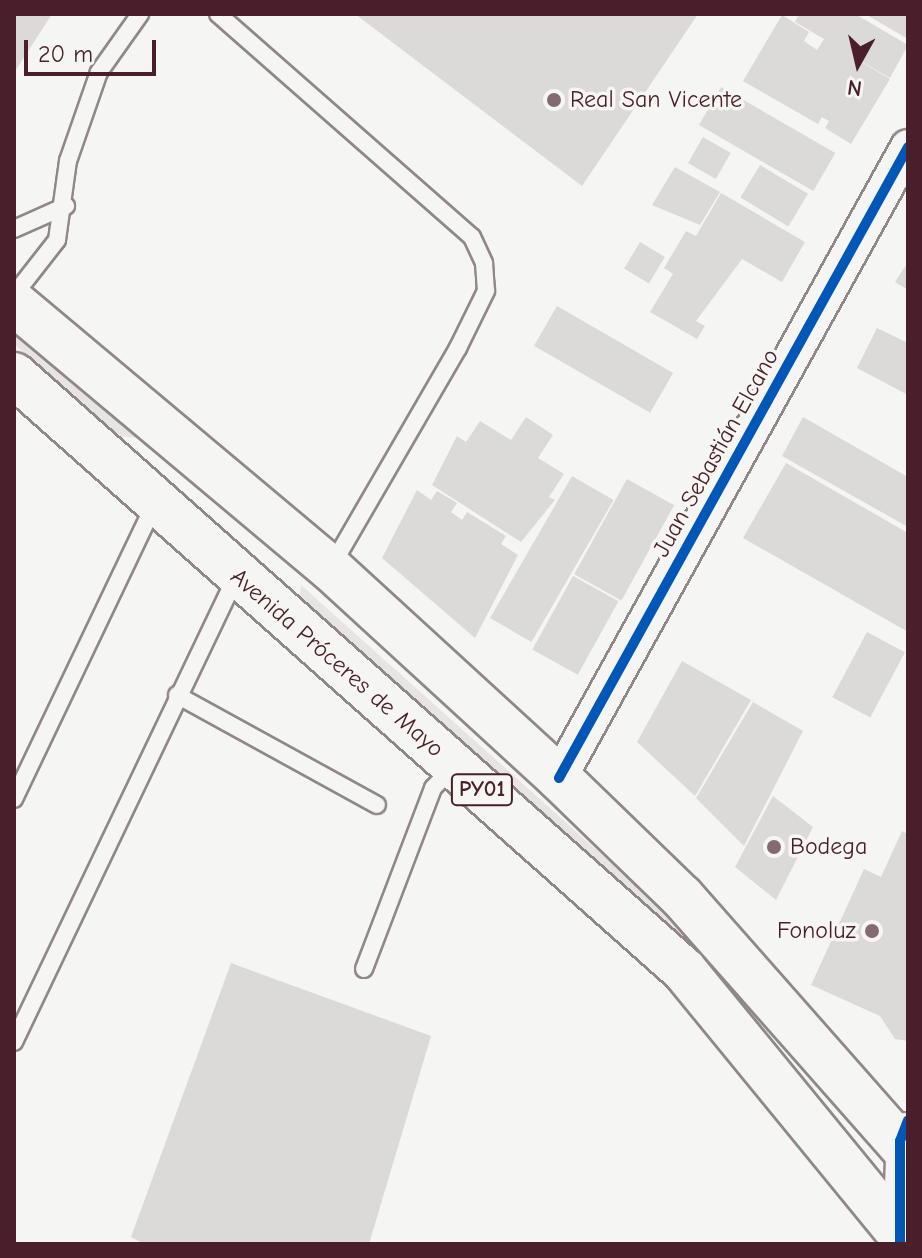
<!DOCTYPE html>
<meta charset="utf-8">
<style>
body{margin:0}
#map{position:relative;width:922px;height:1258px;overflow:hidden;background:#f5f5f3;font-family:"Comic Neue",sans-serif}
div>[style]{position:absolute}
.green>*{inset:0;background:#e8e4e2}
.building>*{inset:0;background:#dcdad9;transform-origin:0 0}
.roads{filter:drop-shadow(2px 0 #8f8788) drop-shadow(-2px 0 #8f8788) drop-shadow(0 2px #8f8788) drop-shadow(0 -2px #8f8788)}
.lane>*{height:16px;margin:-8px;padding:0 8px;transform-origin:8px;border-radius:8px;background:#f5f5f3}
.street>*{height:34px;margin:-17px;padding:0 17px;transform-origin:17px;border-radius:17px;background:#f5f5f3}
.highway>*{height:44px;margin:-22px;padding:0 22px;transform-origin:22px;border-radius:22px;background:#f5f5f3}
.cycleway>*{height:10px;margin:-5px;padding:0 5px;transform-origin:5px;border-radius:5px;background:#0057b8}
.dots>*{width:22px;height:22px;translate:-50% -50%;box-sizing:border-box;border:4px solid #f6f6f2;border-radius:50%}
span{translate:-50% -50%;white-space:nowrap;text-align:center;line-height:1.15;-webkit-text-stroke:7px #f6f6f2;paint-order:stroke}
.shield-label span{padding:2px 6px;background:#f6f6f2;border:2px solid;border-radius:6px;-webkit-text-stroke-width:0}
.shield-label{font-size:22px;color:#4a1f2b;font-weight:700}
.poi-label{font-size:24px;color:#4a1f2b}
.left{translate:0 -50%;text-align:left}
.right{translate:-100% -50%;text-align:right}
.street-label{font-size:24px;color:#4a1f2b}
.frame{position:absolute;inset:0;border:16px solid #4a1f2b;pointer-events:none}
.north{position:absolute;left:818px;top:24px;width:80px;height:80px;-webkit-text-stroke:6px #f6f6f2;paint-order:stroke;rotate:188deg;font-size:22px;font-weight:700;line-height:32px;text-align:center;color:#4a1f2b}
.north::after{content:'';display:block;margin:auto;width:28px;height:36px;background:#4a1f2b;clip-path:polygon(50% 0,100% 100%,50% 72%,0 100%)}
.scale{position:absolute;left:24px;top:40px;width:132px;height:36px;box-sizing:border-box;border:4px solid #4a1f2b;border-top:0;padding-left:10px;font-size:24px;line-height:28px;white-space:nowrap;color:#4a1f2b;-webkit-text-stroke:6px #f6f6f2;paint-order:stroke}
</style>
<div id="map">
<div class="green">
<i style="clip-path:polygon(14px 328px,137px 436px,137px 438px,117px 436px,14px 344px)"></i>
<i style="clip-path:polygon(301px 585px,677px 922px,890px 1194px,670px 929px,300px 596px)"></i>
</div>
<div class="building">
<i style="clip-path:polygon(14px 14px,52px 14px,14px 73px)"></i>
<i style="clip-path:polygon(355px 14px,698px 14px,582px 186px)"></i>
<i style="clip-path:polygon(799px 14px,855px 14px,908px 45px,890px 78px,841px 50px,890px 79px,851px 144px,825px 128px,829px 121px,822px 117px,818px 124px,743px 81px,782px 15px,809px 32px,804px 41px,817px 50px,824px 39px,795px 22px)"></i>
<i style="clip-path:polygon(865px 14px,908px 14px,908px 39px)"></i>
<i style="left:721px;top:87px;width:132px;height:44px;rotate:30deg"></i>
<i style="left:703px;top:137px;width:32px;height:30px;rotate:30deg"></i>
<i style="left:760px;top:165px;width:56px;height:38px;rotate:31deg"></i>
<i style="clip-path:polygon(675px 167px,720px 192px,700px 225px,652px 205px)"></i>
<i style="clip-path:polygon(721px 193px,805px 242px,782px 282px,742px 259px,696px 321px,705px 326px,697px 339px,650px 312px,673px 274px,664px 268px,686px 231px,696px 236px)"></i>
<i style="left:640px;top:242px;width:29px;height:31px;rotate:31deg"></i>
<i style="clip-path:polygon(908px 262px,908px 290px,895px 282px)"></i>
<i style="left:557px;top:306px;width:134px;height:46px;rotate:30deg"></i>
<i style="clip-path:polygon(877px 328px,908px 343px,908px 395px,857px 368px)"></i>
<i style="clip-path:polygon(526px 417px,553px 435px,538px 458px,564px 474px,549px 497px,555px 500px,521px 542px,432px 485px,457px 436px,466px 442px,480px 421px,511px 440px)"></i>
<i style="clip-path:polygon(803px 417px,908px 477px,908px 527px,782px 456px)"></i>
<i style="clip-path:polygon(786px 463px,908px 533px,908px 632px,743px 538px)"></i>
<i style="left:572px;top:476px;width:48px;height:164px;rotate:30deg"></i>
<i style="left:627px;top:479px;width:54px;height:109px;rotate:29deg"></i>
<i style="clip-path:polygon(417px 490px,431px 500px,437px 491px,457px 503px,451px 512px,462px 520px,467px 512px,506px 536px,501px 544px,518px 555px,475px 638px,382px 558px)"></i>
<i style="left:573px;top:576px;width:52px;height:84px;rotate:29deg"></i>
<i style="left:867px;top:632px;width:43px;height:74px;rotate:28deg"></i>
<i style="clip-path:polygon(682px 661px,751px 700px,695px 796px,637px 742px)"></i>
<i style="clip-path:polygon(753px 702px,803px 731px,744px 846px,696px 798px)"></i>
<i style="clip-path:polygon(773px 796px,813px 827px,776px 900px,735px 867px)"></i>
<i style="clip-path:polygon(902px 831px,908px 834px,908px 1041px,895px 1039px,880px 1016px,811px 985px,864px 869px,881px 877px)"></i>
<i style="clip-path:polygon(231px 963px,431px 1036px,369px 1244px,144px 1244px,131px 1237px)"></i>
</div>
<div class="roads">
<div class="lane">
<i style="left:218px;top:14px;width:338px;rotate:41.3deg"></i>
<i style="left:472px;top:237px;width:29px;rotate:65deg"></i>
<i style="left:484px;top:263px;width:28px;rotate:86deg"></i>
<i style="left:486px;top:291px;width:64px;rotate:116.2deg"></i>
<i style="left:458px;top:348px;width:253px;rotate:120.1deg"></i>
<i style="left:14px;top:229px;width:57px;rotate:-23.9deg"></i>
<i style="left:14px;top:295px;width:70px;rotate:-52deg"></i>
<i style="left:57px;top:240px;width:80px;rotate:-82.1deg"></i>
<i style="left:68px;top:161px;width:94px;rotate:-70.8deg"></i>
<i style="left:99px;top:72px;width:71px;rotate:-54.7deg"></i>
<i style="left:177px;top:695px;width:228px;rotate:28.8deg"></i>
<i style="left:14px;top:799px;width:326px;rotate:-64.5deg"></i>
<i style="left:364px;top:969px;width:194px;rotate:-69.1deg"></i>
<i style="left:433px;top:788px;width:29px;rotate:-46deg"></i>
<i style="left:14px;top:1042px;width:515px;rotate:-64.48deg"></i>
</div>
<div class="street">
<i style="left:559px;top:778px;width:721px;rotate:-61.05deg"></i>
<i style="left:900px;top:1244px;width:114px;rotate:-88deg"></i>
</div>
<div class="highway">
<i style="left:14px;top:303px;width:412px;rotate:40deg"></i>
<i style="left:330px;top:568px;width:311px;rotate:42.5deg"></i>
<i style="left:559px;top:778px;width:171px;rotate:44.1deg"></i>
<i style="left:682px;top:897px;width:341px;rotate:48.6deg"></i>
<i style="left:14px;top:375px;width:896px;rotate:41.61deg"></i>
<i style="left:684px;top:970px;width:354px;rotate:50.7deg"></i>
</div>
</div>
<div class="cycleway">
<i style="left:559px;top:778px;width:721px;rotate:-61.05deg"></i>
<i style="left:900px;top:1244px;width:103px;rotate:-90deg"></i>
<i style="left:900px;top:1141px;width:22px;rotate:-69deg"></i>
</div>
<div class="dots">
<i style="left:554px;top:100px;background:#866a71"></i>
<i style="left:774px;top:847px;background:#866a71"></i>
<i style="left:872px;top:931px;background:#866a71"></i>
</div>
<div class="shield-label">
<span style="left:482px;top:790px">PY01</span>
</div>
<div class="poi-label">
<span class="left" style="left:570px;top:100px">Real San Vicente</span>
<span class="left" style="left:790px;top:847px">Bodega</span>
<span class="right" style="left:856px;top:931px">Fonoluz</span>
</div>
<div class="street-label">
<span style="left:716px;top:453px;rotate:-61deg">Juan Sebastián Elcano</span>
<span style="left:337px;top:663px;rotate:41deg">Avenida Próceres de Mayo</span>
</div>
<div class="frame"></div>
<div class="north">N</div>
<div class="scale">20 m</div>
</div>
